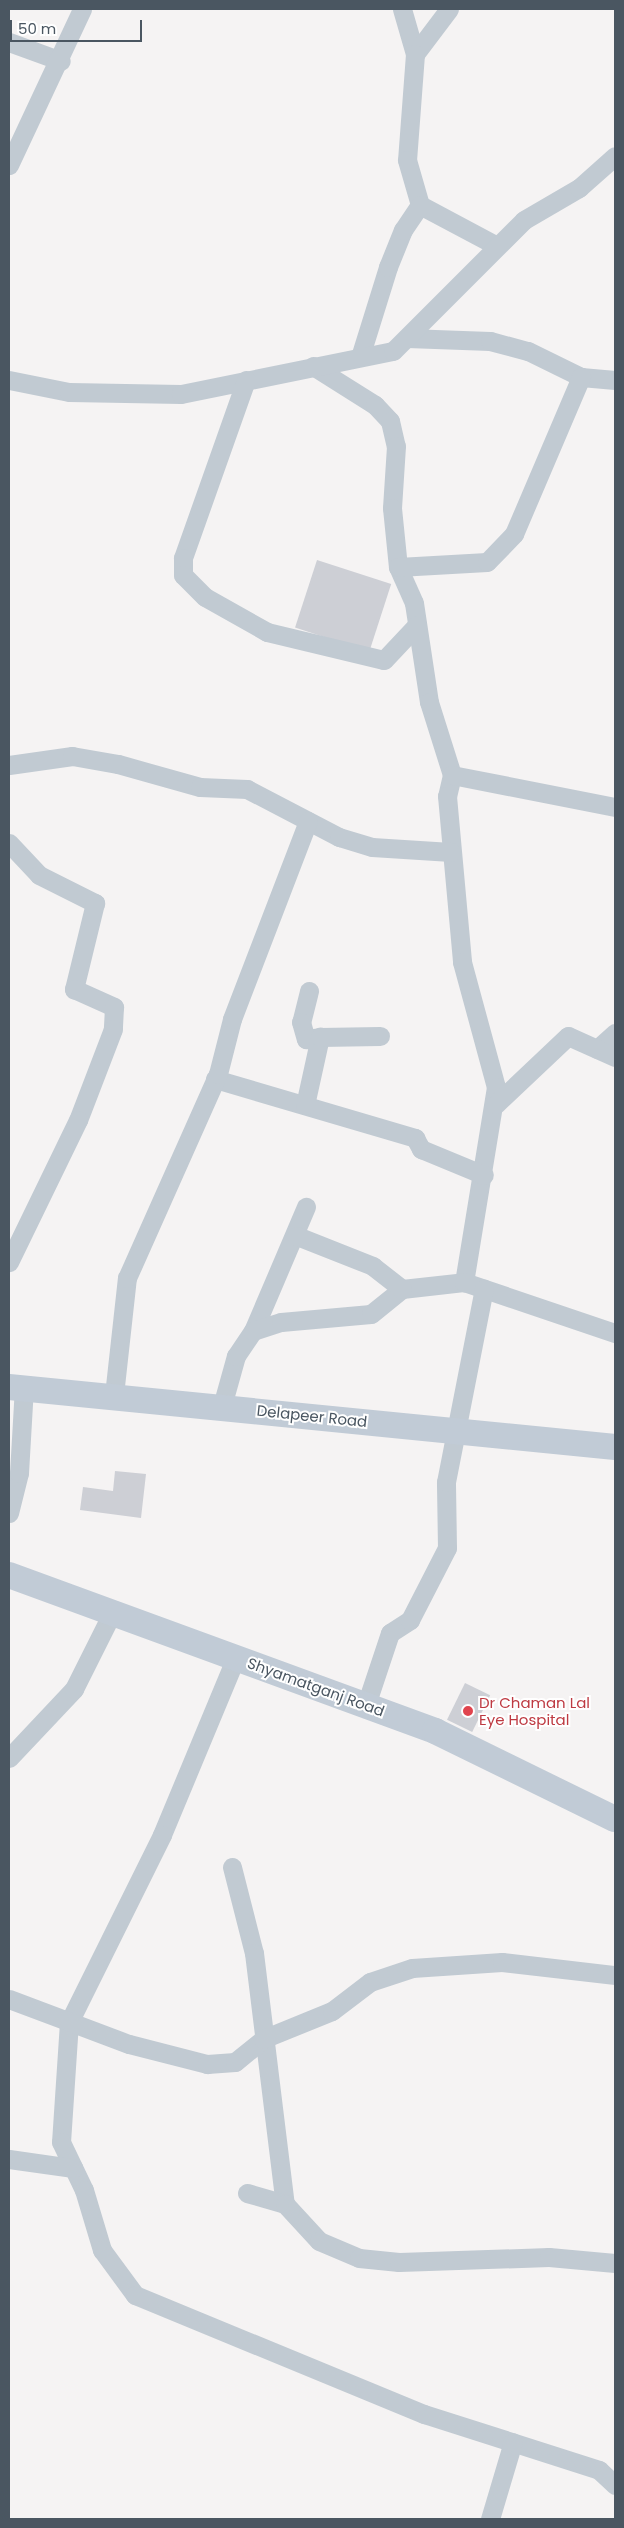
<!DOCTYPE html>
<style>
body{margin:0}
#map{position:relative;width:624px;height:2528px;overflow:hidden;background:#f5f3f3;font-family:Poppins,sans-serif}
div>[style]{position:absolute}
.building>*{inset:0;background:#cdcfd5;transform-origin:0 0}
.street>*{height:19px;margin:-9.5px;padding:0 9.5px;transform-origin:9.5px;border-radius:9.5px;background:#c1cad2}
.secondary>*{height:26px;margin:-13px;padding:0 13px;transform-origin:13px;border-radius:13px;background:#c1cbd6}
.dots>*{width:14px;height:14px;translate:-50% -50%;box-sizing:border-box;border:2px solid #fff;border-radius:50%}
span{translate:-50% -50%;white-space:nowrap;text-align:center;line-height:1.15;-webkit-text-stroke:4px #fff;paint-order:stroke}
.street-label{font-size:15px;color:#4a5661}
.health-label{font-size:15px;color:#be3a42}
.left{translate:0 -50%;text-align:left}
.frame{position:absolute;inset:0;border:10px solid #4a5661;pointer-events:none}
.scale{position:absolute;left:10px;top:20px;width:132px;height:22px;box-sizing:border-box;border:2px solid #4a5661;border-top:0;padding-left:6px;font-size:15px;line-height:18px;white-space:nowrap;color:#4a5661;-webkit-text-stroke:4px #fff;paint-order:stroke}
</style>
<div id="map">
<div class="building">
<i style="left:317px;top:560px;width:78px;height:71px;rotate:18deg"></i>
<i style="clip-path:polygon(115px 1471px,146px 1474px,141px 1518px,80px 1510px,83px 1487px,113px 1491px)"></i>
<i style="left:465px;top:1683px;width:28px;height:41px;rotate:26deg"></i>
</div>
<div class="street">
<i style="left:402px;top:9px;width:47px;rotate:73.9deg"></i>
<i style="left:449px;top:9px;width:56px;rotate:127.1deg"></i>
<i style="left:415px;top:54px;width:106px;rotate:94.3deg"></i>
<i style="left:407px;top:160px;width:47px;rotate:73.9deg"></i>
<i style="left:420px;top:205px;width:87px;rotate:28deg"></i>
<i style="left:9px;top:42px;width:55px;rotate:20.1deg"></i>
<i style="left:9px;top:165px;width:172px;rotate:-64.9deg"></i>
<i style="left:407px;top:338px;width:83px;rotate:2.1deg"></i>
<i style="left:490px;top:341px;width:39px;rotate:15deg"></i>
<i style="left:528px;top:351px;width:59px;rotate:26.1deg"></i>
<i style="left:581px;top:377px;width:34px;rotate:5deg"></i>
<i style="left:360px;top:357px;width:94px;rotate:-72.7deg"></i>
<i style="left:388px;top:267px;width:40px;rotate:-68deg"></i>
<i style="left:403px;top:230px;width:30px;rotate:-56deg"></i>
<i style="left:313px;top:366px;width:73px;rotate:32.2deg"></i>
<i style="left:375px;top:405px;width:22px;rotate:47deg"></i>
<i style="left:390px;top:421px;width:26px;rotate:77deg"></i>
<i style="left:396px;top:446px;width:62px;rotate:93.7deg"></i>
<i style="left:392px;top:508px;width:59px;rotate:84.2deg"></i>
<i style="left:398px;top:567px;width:39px;rotate:66deg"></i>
<i style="left:414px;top:603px;width:100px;rotate:81.4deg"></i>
<i style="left:429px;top:702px;width:77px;rotate:72.5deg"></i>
<i style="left:452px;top:775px;width:22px;rotate:103deg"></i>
<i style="left:447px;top:796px;width:167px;rotate:84.8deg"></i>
<i style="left:462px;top:962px;width:130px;rotate:74.8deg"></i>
<i style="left:496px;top:1087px;width:198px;rotate:99.3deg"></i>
<i style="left:9px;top:380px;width:61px;rotate:11.3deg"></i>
<i style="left:69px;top:392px;width:112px;rotate:1deg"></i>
<i style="left:181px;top:394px;width:216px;rotate:-11.5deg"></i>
<i style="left:393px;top:351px;width:185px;rotate:-45deg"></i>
<i style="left:524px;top:220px;width:64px;rotate:-30.2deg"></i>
<i style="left:579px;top:188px;width:48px;rotate:-41.6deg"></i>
<i style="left:246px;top:380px;width:189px;rotate:109.5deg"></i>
<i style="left:183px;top:558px;width:17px;rotate:90deg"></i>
<i style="left:183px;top:575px;width:31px;rotate:45deg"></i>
<i style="left:205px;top:597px;width:71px;rotate:29.4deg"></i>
<i style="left:267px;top:632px;width:120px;rotate:13.5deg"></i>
<i style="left:384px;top:660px;width:48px;rotate:-46.7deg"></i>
<i style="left:398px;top:567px;width:89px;rotate:-3.2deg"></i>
<i style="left:487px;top:562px;width:39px;rotate:-46deg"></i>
<i style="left:514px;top:534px;width:171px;rotate:-66.9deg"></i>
<i style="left:9px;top:765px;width:64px;rotate:-8.1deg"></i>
<i style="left:72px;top:756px;width:47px;rotate:9.9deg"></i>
<i style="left:118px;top:764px;width:85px;rotate:15.7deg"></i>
<i style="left:200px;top:787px;width:47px;rotate:2.4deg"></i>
<i style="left:247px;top:789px;width:104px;rotate:27.6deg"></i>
<i style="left:339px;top:837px;width:34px;rotate:17deg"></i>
<i style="left:372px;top:847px;width:79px;rotate:3.6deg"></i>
<i style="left:452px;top:775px;width:166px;rotate:11.1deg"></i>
<i style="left:9px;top:843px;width:44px;rotate:46.8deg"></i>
<i style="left:39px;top:875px;width:63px;rotate:26.6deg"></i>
<i style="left:95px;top:903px;width:89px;rotate:103.7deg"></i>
<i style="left:74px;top:989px;width:44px;rotate:24.2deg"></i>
<i style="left:114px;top:1007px;width:22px;rotate:93deg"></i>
<i style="left:113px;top:1029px;width:97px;rotate:111deg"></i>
<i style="left:78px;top:1120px;width:158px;rotate:115.9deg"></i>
<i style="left:309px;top:991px;width:32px;rotate:104deg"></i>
<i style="left:301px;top:1022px;width:18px;rotate:74deg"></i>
<i style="left:306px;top:1039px;width:14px;rotate:-8deg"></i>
<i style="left:597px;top:1049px;width:24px;rotate:-42deg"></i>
<i style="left:215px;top:1079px;width:209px;rotate:16.4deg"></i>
<i style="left:415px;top:1138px;width:13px;rotate:61deg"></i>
<i style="left:421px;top:1149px;width:68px;rotate:22.4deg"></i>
<i style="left:496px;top:1104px;width:99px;rotate:-43.4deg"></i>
<i style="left:568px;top:1036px;width:51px;rotate:24.1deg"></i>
<i style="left:305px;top:1105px;width:70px;rotate:-77.6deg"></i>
<i style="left:320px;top:1037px;width:60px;rotate:-1deg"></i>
<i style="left:402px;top:1289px;width:62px;rotate:-6.4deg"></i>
<i style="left:464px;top:1282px;width:159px;rotate:18.7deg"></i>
<i style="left:253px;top:1331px;width:135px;rotate:-66.9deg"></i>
<i style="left:114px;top:1395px;width:118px;rotate:-83.7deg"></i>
<i style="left:127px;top:1278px;width:223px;rotate:-66deg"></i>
<i style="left:218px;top:1074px;width:57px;rotate:-75.7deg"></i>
<i style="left:232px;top:1019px;width:212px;rotate:-69deg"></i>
<i style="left:222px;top:1406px;width:52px;rotate:-74.4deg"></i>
<i style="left:236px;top:1356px;width:30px;rotate:-56deg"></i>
<i style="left:253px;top:1331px;width:29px;rotate:-18deg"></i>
<i style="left:281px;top:1322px;width:90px;rotate:-5.1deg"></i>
<i style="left:371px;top:1314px;width:40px;rotate:-39deg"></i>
<i style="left:402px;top:1289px;width:37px;rotate:-142deg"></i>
<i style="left:373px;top:1266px;width:82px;rotate:-158.5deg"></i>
<i style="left:9px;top:1513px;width:41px;rotate:-76deg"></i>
<i style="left:19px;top:1473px;width:86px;rotate:-86.7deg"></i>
<i style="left:236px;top:1657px;width:193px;rotate:112.6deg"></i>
<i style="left:162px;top:1835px;width:209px;rotate:116.4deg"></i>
<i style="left:69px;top:2022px;width:120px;rotate:93.8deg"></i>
<i style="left:61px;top:2142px;width:53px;rotate:64.4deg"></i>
<i style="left:84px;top:2190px;width:63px;rotate:73.3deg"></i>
<i style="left:102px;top:2250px;width:56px;rotate:53.7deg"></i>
<i style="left:135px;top:2295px;width:313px;rotate:22.4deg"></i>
<i style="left:424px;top:2414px;width:184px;rotate:17.7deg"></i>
<i style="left:599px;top:2470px;width:22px;rotate:43deg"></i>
<i style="left:366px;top:1705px;width:76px;rotate:-71.6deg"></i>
<i style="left:390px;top:1633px;width:24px;rotate:-33deg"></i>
<i style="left:410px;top:1620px;width:81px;rotate:-62.8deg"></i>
<i style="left:447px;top:1548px;width:66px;rotate:-90.9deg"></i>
<i style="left:446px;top:1482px;width:197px;rotate:-78.9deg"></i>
<i style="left:9px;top:1758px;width:95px;rotate:-46.7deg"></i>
<i style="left:74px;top:1689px;width:85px;rotate:-63.4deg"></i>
<i style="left:232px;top:1867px;width:89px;rotate:75.7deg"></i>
<i style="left:254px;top:1953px;width:253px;rotate:83deg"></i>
<i style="left:9px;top:1999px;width:128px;rotate:20.6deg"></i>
<i style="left:129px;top:2044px;width:81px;rotate:14.4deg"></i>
<i style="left:207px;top:2064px;width:28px;rotate:-4deg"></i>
<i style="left:235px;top:2062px;width:36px;rotate:-39deg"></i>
<i style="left:263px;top:2039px;width:74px;rotate:-22.1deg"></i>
<i style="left:332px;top:2011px;width:48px;rotate:-37.3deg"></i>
<i style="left:370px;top:1982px;width:44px;rotate:-18.4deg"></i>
<i style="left:412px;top:1968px;width:90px;rotate:-3.8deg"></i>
<i style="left:502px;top:1962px;width:114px;rotate:6.6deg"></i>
<i style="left:9px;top:2159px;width:65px;rotate:8deg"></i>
<i style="left:247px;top:2193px;width:40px;rotate:16deg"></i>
<i style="left:285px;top:2204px;width:50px;rotate:47.4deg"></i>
<i style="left:319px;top:2241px;width:43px;rotate:23deg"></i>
<i style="left:359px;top:2258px;width:40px;rotate:5.7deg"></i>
<i style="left:399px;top:2262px;width:150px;rotate:-1.9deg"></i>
<i style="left:549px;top:2257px;width:66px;rotate:5.2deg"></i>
<i style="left:490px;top:2519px;width:80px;rotate:-73.4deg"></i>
</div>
<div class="secondary">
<i style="left:9px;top:1387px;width:609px;rotate:5.65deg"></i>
<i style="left:9px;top:1575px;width:454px;rotate:20.1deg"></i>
<i style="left:435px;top:1731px;width:200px;rotate:26.1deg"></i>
</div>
<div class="dots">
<i style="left:468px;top:1711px;background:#e0444e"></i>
</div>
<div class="street-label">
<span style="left:312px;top:1416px;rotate:6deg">Delapeer Road</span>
<span style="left:316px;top:1687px;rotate:20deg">Shyamatganj Road</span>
</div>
<div class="health-label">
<span class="left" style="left:479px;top:1711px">Dr Chaman Lal<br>Eye Hospital</span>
</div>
<div class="frame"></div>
<div class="scale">50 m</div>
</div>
